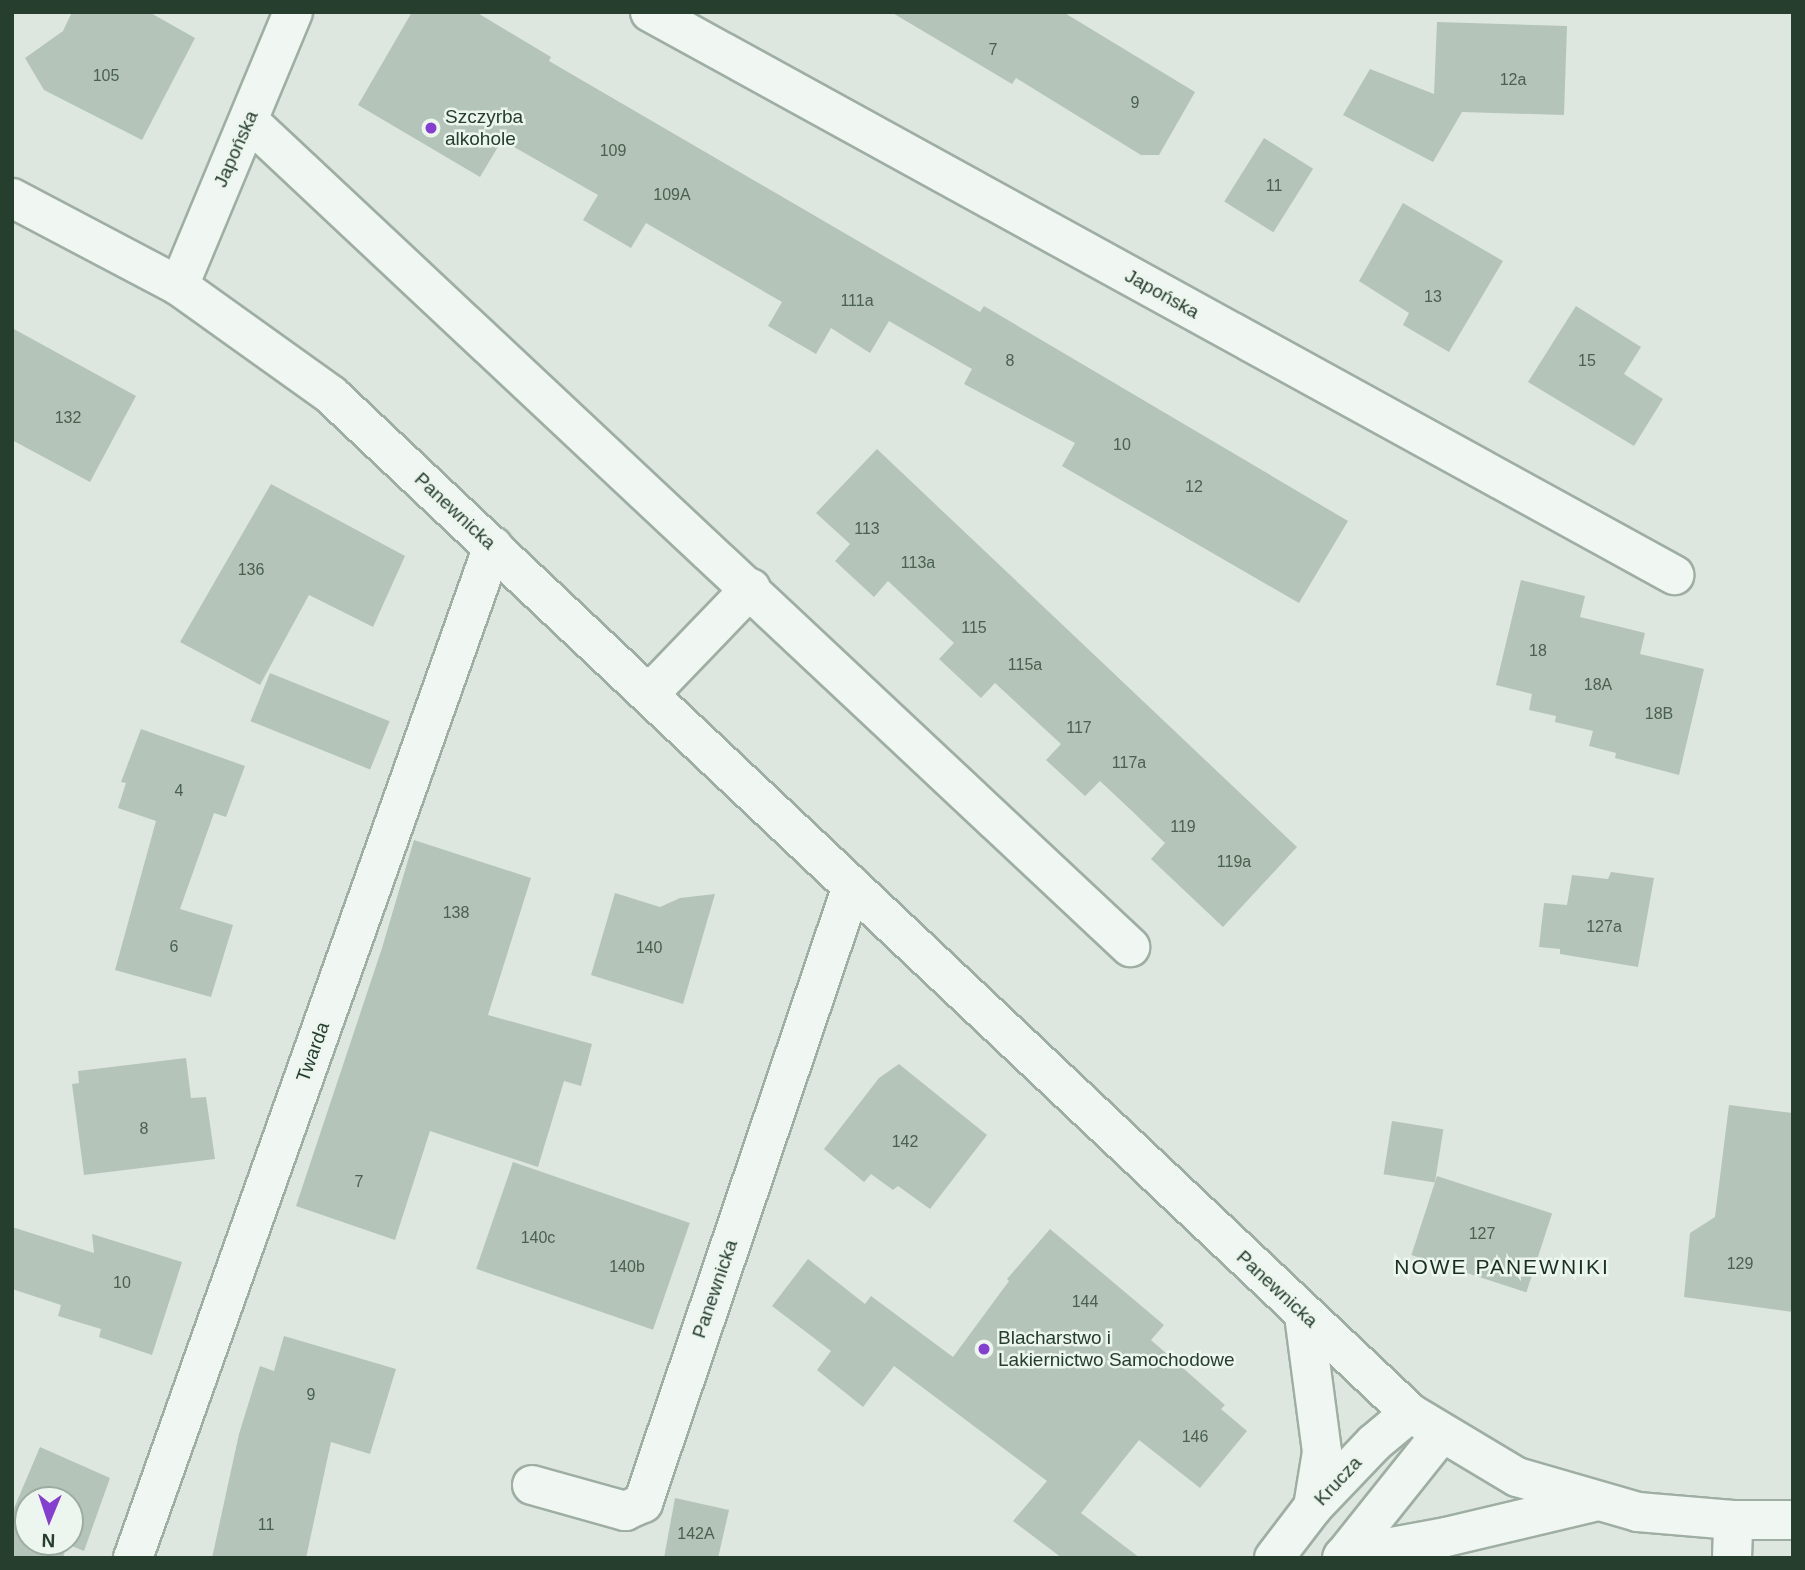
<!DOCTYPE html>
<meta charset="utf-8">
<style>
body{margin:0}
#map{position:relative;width:1805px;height:1570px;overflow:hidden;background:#dde7e0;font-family:Helvetica,sans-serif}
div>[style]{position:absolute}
.building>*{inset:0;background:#b4c4b8;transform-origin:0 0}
.roads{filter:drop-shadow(2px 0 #9faea3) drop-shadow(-2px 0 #9faea3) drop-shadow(0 2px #9faea3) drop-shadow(0 -2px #9faea3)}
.minor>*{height:38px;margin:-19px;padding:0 19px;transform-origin:19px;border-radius:19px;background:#f0f6f1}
.tertiary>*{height:38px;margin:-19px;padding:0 19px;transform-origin:19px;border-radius:19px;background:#f0f6f1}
.dots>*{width:19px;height:19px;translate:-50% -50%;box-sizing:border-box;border:4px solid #ecf5ee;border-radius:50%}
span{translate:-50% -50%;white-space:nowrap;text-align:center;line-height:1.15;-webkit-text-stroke:5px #ecf5ee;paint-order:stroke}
.number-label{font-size:16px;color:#4a6050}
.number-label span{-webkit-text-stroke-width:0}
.poi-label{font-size:19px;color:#263e2d}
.left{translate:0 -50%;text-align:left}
.street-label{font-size:19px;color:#263e2d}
.neighbourhood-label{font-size:21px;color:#192f1f;letter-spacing:2px}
.frame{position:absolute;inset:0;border:14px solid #263e2d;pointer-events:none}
.north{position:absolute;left:14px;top:1486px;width:70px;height:70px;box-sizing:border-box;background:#ecf5ee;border:2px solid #9daca1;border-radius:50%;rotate:182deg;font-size:19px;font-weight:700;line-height:28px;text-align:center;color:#263e2d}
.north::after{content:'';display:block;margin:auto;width:24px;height:32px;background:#843ed0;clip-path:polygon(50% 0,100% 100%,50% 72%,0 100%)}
</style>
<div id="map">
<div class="building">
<i style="clip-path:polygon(72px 12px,149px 12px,195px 38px,142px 140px,44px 90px,25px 58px,63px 31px)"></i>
<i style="clip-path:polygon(412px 12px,476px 12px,551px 57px,549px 61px,980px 312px,984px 306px,1348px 521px,1299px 603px,1062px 466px,1075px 443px,964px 384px,972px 369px,889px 321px,870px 353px,831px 328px,816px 354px,768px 326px,782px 302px,646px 223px,631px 248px,583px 220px,598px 195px,502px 140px,480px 177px,358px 105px)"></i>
<i style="clip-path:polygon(891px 12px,1063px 12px,1195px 92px,1159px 155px,1141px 155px,1016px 78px,1012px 84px)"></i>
<i style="clip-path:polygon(1437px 22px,1567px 26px,1564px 115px,1462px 112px,1433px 162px,1343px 115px,1370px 69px,1434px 94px)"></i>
<i style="left:1264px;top:138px;width:58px;height:75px;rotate:32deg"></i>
<i style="clip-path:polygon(1403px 203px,1503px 261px,1449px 352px,1403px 325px,1409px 313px,1359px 281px)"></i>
<i style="clip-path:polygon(1576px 306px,1641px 347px,1624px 374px,1663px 399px,1634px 446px,1528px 382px)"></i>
<i style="clip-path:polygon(12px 328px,136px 396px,90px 482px,12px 440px)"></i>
<i style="clip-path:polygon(877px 449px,1297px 847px,1223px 927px,1151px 859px,1165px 843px,1132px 811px,1100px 781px,1085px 796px,1046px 760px,1061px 744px,995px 683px,981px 698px,939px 659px,954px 643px,888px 581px,874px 597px,835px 561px,850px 544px,816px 513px)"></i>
<i style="clip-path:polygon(271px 484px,405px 556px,373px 627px,309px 595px,260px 685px,180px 642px)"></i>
<i style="clip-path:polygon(1521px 580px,1585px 596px,1580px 617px,1645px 633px,1640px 654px,1704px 669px,1679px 775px,1615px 758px,1616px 753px,1589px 746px,1593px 731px,1555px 722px,1556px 716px,1529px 710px,1532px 694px,1496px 685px)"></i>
<i style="left:270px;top:673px;width:129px;height:52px;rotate:22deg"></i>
<i style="clip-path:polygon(141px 729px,245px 766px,226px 817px,214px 813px,180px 909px,233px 925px,211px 997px,115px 970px,156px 821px,118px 808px,126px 783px,121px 782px)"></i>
<i style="clip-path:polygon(414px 840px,531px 878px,488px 1015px,592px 1044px,581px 1086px,564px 1081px,538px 1167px,430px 1131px,395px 1240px,296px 1206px,382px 948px)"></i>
<i style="clip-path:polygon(1611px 872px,1654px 878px,1638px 967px,1560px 954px,1560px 949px,1539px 947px,1544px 903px,1567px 905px,1572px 875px,1608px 879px)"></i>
<i style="clip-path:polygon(615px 893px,660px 907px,680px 898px,715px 894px,683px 1004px,591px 975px)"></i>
<i style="clip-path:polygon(186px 1058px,191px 1098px,206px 1097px,215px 1159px,84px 1175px,72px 1084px,79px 1083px,78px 1071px)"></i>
<i style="clip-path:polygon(899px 1064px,987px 1135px,930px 1209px,898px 1186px,893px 1190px,871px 1174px,864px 1182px,824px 1149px,879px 1078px)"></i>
<i style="clip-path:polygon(1729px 1105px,1793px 1113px,1793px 1312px,1684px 1297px,1690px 1233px,1715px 1217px)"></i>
<i style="left:1392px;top:1121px;width:52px;height:54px;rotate:9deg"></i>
<i style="left:513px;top:1162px;width:187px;height:113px;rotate:19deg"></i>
<i style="left:1437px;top:1176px;width:121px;height:83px;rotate:18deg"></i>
<i style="clip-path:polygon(12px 1227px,94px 1253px,92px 1234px,182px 1262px,152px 1355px,99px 1337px,101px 1329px,58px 1316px,61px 1305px,12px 1289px)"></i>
<i style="clip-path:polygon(1050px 1229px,1164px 1325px,1151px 1340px,1225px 1405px,1221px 1409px,1247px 1431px,1200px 1488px,1139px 1440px,1081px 1513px,1140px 1558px,1062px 1558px,1013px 1521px,1047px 1481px,894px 1366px,863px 1407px,817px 1370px,831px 1351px,772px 1306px,808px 1259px,865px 1304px,871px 1296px,953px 1357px,1009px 1281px,1007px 1279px)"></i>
<i style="clip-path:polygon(284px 1336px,396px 1369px,370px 1454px,331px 1442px,306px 1558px,212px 1558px,239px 1434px,260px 1366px,274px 1371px)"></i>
<i style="clip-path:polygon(evenodd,40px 1447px,110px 1478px,84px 1551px,67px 1544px,63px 1558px,12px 1558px,12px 1513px,40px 1447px,28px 1500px,70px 1500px,70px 1542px,28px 1542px,28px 1500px)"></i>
<i style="clip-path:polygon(675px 1498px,729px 1510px,718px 1558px,664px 1558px)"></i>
</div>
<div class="roads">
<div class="minor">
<i style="left:650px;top:12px;width:1169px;rotate:28.8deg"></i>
<i style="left:249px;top:121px;width:1208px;rotate:43.15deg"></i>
<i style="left:179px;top:286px;width:297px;rotate:-67.4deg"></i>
<i style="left:649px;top:694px;width:147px;rotate:-46.1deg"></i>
<i style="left:532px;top:1485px;width:97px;rotate:15.6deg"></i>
<i style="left:625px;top:1511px;width:20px;rotate:-24deg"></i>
<i style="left:643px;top:1503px;width:651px;rotate:-71.29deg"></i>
<i style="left:133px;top:1558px;width:1074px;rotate:-70.42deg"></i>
<i style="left:1732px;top:1558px;width:38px;rotate:-88deg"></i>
</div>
<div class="tertiary">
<i style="left:12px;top:198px;width:189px;rotate:27.8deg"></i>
<i style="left:179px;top:286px;width:187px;rotate:35.6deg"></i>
<i style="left:331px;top:395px;width:1483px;rotate:43.33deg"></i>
<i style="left:1410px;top:1413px;width:125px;rotate:30.9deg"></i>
<i style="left:1517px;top:1477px;width:126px;rotate:16.1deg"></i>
<i style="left:1638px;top:1512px;width:95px;rotate:4.8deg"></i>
<i style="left:1733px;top:1520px;width:60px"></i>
<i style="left:1304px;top:1315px;width:138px;rotate:82.5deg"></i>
<i style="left:1322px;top:1452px;width:56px;rotate:99.3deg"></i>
<i style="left:1343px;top:1556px;width:105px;rotate:-10.5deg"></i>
<i style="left:1446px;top:1537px;width:156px;rotate:-13.3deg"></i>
<i style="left:1274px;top:1558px;width:64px;rotate:-52.6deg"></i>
<i style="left:1313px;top:1507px;width:88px;rotate:-46.4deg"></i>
<i style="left:1374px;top:1443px;width:47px;rotate:-39.8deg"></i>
<i style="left:1342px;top:1558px;width:159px;rotate:-51.4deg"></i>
</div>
</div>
<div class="dots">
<i style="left:431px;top:128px;background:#843ed0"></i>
<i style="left:984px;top:1349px;background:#843ed0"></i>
</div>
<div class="number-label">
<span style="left:993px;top:50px">7</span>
<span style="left:106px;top:76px">105</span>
<span style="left:1513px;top:80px">12a</span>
<span style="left:1135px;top:103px">9</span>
<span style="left:613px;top:151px">109</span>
<span style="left:1274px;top:186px">11</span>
<span style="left:672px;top:195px">109A</span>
<span style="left:1433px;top:297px">13</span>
<span style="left:857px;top:301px">111a</span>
<span style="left:1010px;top:361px">8</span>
<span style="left:1587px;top:361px">15</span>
<span style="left:68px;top:418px">132</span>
<span style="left:1122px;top:445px">10</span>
<span style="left:1194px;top:487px">12</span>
<span style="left:867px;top:529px">113</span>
<span style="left:918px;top:563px">113a</span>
<span style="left:251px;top:570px">136</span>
<span style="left:974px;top:628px">115</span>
<span style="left:1538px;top:651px">18</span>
<span style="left:1025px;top:665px">115a</span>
<span style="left:1598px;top:685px">18A</span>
<span style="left:1659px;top:714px">18B</span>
<span style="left:1079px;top:728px">117</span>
<span style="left:1129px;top:763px">117a</span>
<span style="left:179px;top:791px">4</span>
<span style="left:1183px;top:827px">119</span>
<span style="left:1234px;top:862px">119a</span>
<span style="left:456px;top:913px">138</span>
<span style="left:1604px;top:927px">127a</span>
<span style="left:174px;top:947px">6</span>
<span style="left:649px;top:948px">140</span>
<span style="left:144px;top:1129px">8</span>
<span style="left:905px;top:1142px">142</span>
<span style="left:359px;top:1182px">7</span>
<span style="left:1482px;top:1234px">127</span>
<span style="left:538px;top:1238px">140c</span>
<span style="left:1740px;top:1264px">129</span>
<span style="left:627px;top:1267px">140b</span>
<span style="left:122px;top:1283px">10</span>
<span style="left:1085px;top:1302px">144</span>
<span style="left:311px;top:1395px">9</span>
<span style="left:1195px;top:1437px">146</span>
<span style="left:266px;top:1525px">11</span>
<span style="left:696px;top:1534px">142A</span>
</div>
<div class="poi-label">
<span class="left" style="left:445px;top:128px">Szczyrba<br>alkohole</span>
<span class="left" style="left:998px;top:1349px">Blacharstwo i<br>Lakiernictwo Samochodowe</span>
</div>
<div class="street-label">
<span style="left:236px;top:149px;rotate:-66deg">Japońska</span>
<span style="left:1162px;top:294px;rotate:29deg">Japońska</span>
<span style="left:455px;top:511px;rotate:43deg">Panewnicka</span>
<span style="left:313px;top:1052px;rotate:-70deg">Twarda</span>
<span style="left:715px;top:1289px;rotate:-71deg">Panewnicka</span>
<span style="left:1277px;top:1289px;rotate:43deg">Panewnicka</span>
<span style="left:1338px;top:1481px;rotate:-47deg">Krucza</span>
</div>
<div class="neighbourhood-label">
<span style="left:1502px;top:1267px">NOWE PANEWNIKI</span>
</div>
<div class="frame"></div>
<div class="north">N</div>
</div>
